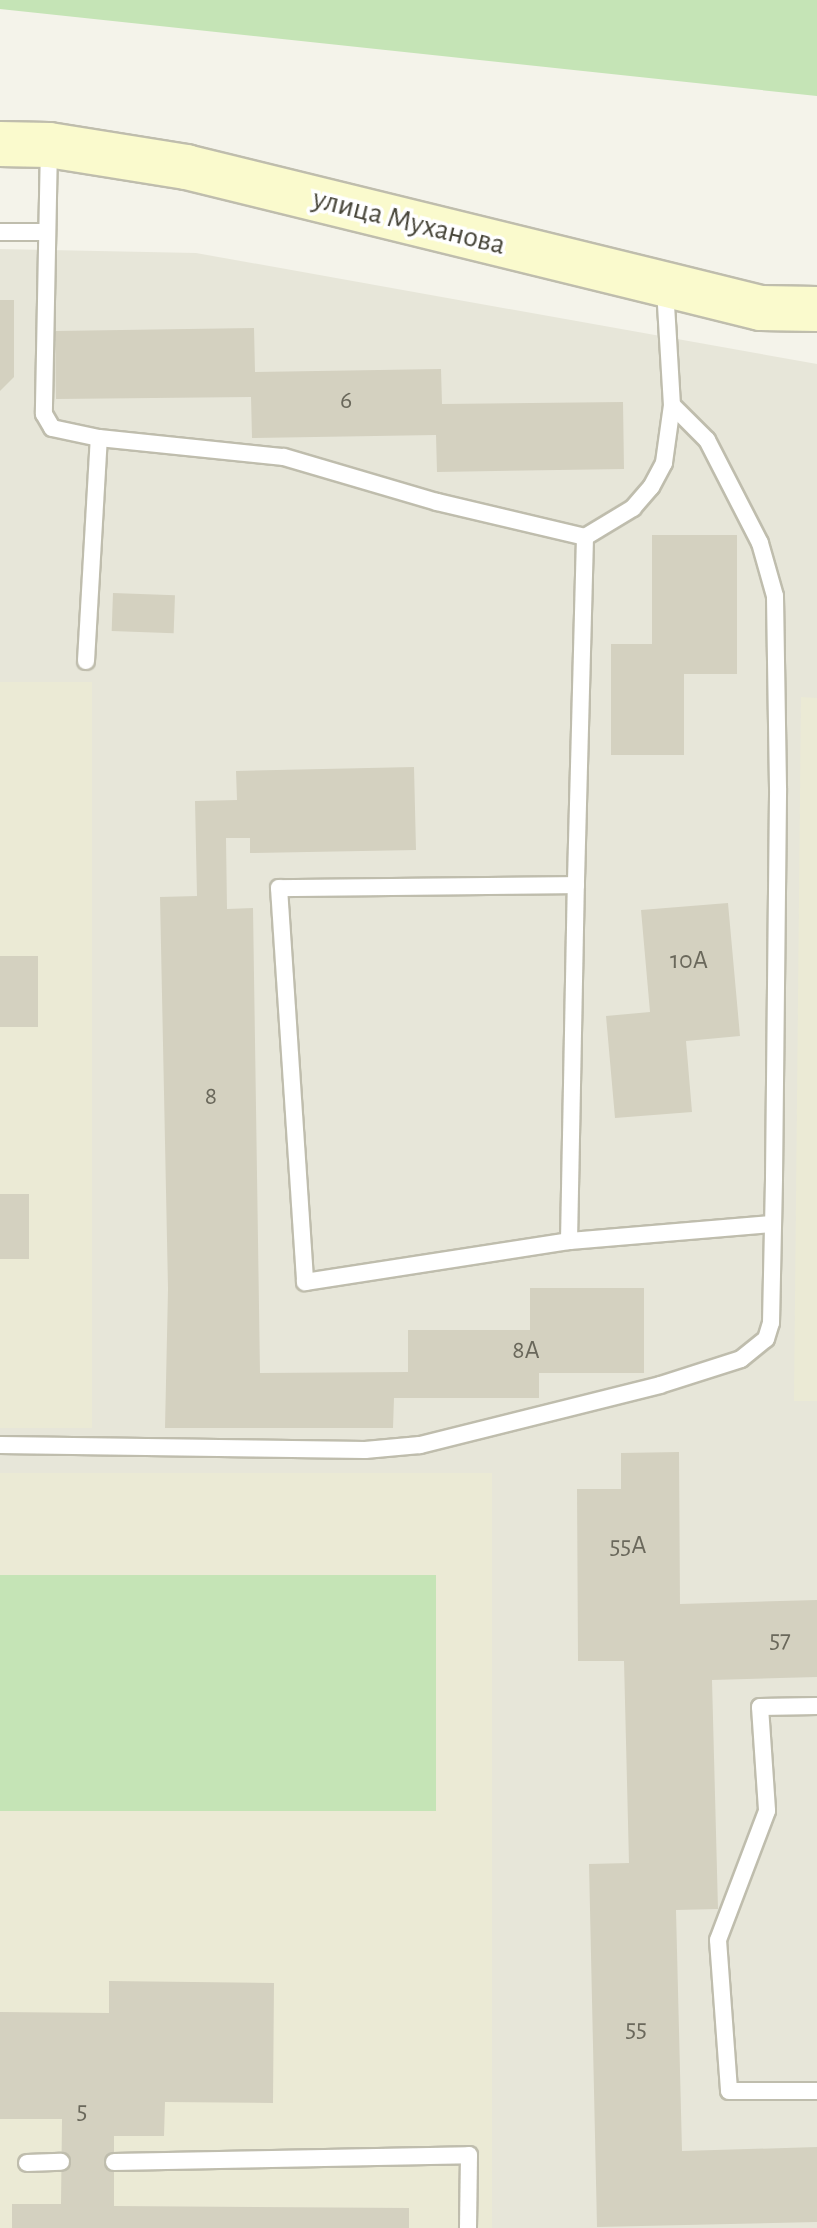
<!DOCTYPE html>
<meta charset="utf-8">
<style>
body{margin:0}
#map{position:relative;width:817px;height:2228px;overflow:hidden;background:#f4f3ea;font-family:"Alegreya Sans",sans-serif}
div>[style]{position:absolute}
.residential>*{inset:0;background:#e7e6d9}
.education>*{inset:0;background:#ebead5;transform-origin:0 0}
.green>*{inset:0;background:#c5e4b6;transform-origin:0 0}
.building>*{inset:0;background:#d4d1c0;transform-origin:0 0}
.roads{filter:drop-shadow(2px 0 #bfbdad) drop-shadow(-2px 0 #bfbdad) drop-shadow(0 2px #bfbdad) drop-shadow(0 -2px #bfbdad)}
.lane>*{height:16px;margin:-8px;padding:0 8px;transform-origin:8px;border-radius:8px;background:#fff}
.secondary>*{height:44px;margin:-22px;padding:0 22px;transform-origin:22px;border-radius:22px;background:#fafacd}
span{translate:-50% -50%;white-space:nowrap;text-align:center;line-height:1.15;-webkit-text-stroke:7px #fff;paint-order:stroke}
.number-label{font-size:26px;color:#6a685b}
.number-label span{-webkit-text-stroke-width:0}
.street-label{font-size:30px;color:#474539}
</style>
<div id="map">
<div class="residential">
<i style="clip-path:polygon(0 249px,196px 253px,817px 364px,817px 2228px,0 2228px)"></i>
</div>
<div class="education">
<i style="left:0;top:682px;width:92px;height:746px"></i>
<i style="clip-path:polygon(801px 697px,817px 698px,817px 1401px,794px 1401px)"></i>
<i style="left:0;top:1473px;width:492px;height:755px"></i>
</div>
<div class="green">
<i style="clip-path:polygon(0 0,817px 0,817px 96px,0 9px)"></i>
<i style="left:0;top:1575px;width:436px;height:236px"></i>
</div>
<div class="building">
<i style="clip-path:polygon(0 300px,14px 300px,14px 377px,0 391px)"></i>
<i style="clip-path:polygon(254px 328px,255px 372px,441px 369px,442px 404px,623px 402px,624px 469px,437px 472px,436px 435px,252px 438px,251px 397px,56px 399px,55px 331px)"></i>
<i style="clip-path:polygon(652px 535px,737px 535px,737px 674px,684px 674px,684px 755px,611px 755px,611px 644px,652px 644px)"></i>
<i style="left:113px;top:593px;width:62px;height:38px;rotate:2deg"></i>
<i style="clip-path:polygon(414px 767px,416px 850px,250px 853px,250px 838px,226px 838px,227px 909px,253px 908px,260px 1373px,408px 1372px,408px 1330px,530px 1330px,530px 1288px,644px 1288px,644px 1373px,539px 1373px,539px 1398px,394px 1398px,393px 1428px,165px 1428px,168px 1289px,160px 897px,197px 896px,195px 801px,237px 800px,236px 771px)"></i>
<i style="clip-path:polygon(728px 903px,740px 1036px,686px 1041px,692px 1112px,615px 1118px,606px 1016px,650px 1012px,641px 910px)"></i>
<i style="left:0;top:956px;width:38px;height:71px"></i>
<i style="left:0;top:1194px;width:29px;height:65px"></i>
<i style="clip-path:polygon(679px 1452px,680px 1604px,817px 1600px,817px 1677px,712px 1680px,718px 1909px,676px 1910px,682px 2151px,817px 2147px,817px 2222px,597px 2227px,589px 1864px,629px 1863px,624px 1661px,578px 1661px,577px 1489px,621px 1489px,621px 1453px)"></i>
<i style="clip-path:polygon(109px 1981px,274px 1983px,273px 2103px,165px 2102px,164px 2136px,114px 2136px,114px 2206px,409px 2208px,409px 2228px,12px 2228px,12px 2204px,61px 2204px,62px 2119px,0 2119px,0 2012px,109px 2013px)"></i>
</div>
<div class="roads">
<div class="lane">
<i style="left:49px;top:145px;width:269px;rotate:91.1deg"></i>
<i style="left:44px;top:414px;width:16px;rotate:60deg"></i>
<i style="left:52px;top:428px;width:48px;rotate:12deg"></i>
<i style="left:99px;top:438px;width:186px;rotate:5.9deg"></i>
<i style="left:284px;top:457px;width:159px;rotate:16.4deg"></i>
<i style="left:437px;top:502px;width:152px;rotate:13.3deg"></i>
<i style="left:0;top:232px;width:45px"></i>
<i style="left:665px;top:288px;width:117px;rotate:86.6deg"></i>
<i style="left:672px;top:405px;width:59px;rotate:97.9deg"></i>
<i style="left:664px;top:463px;width:27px;rotate:118deg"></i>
<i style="left:651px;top:487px;width:28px;rotate:131deg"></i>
<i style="left:633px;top:508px;width:56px;rotate:148.9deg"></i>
<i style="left:585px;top:537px;width:348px;rotate:91.5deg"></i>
<i style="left:576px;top:885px;width:297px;rotate:179.4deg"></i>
<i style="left:279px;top:888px;width:395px;rotate:86.2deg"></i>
<i style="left:305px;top:1282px;width:267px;rotate:-8.8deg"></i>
<i style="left:569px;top:1241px;width:204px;rotate:-4.8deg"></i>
<i style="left:86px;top:661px;width:223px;rotate:-86.7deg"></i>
<i style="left:569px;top:1241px;width:356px;rotate:-88.9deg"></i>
<i style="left:0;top:1445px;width:365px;rotate:0.8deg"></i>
<i style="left:365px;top:1450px;width:55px;rotate:-5.2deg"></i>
<i style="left:420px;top:1445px;width:247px;rotate:-14deg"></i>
<i style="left:660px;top:1385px;width:85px;rotate:-17.8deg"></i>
<i style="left:741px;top:1359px;width:32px;rotate:-39deg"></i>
<i style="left:766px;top:1339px;width:17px;rotate:-73deg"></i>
<i style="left:771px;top:1323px;width:145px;rotate:-88.8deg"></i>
<i style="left:774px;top:1178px;width:390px;rotate:-89.4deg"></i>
<i style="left:778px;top:788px;width:192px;rotate:-90.9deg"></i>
<i style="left:775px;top:596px;width:55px;rotate:-105.8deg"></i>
<i style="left:760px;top:543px;width:116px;rotate:-117.2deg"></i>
<i style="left:707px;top:440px;width:49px;rotate:-135deg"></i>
<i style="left:817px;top:1706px;width:57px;rotate:179deg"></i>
<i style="left:760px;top:1707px;width:104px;rotate:86.1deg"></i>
<i style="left:767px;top:1811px;width:138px;rotate:110.8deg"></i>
<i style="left:718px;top:1940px;width:151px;rotate:85.8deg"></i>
<i style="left:729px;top:2091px;width:88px"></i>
<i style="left:114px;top:2162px;width:355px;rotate:-1.1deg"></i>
<i style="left:469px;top:2155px;width:73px;rotate:90.8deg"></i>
<i style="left:27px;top:2163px;width:34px;rotate:-2deg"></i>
</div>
<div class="secondary">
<i style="left:0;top:144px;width:49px;rotate:1.2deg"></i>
<i style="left:49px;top:145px;width:139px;rotate:9.1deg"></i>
<i style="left:186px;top:167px;width:592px;rotate:13.78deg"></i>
<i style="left:761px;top:308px;width:56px;rotate:1deg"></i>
</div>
</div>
<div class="number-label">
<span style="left:346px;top:401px">6</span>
<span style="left:689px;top:961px">10А</span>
<span style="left:211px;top:1097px">8</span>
<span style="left:526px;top:1351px">8А</span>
<span style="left:628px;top:1546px">55А</span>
<span style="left:780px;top:1640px">57</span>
<span style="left:636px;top:2029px">55</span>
<span style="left:82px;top:2111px">5</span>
</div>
<div class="street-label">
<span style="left:409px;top:222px;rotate:14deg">улица Муханова</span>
</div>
</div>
